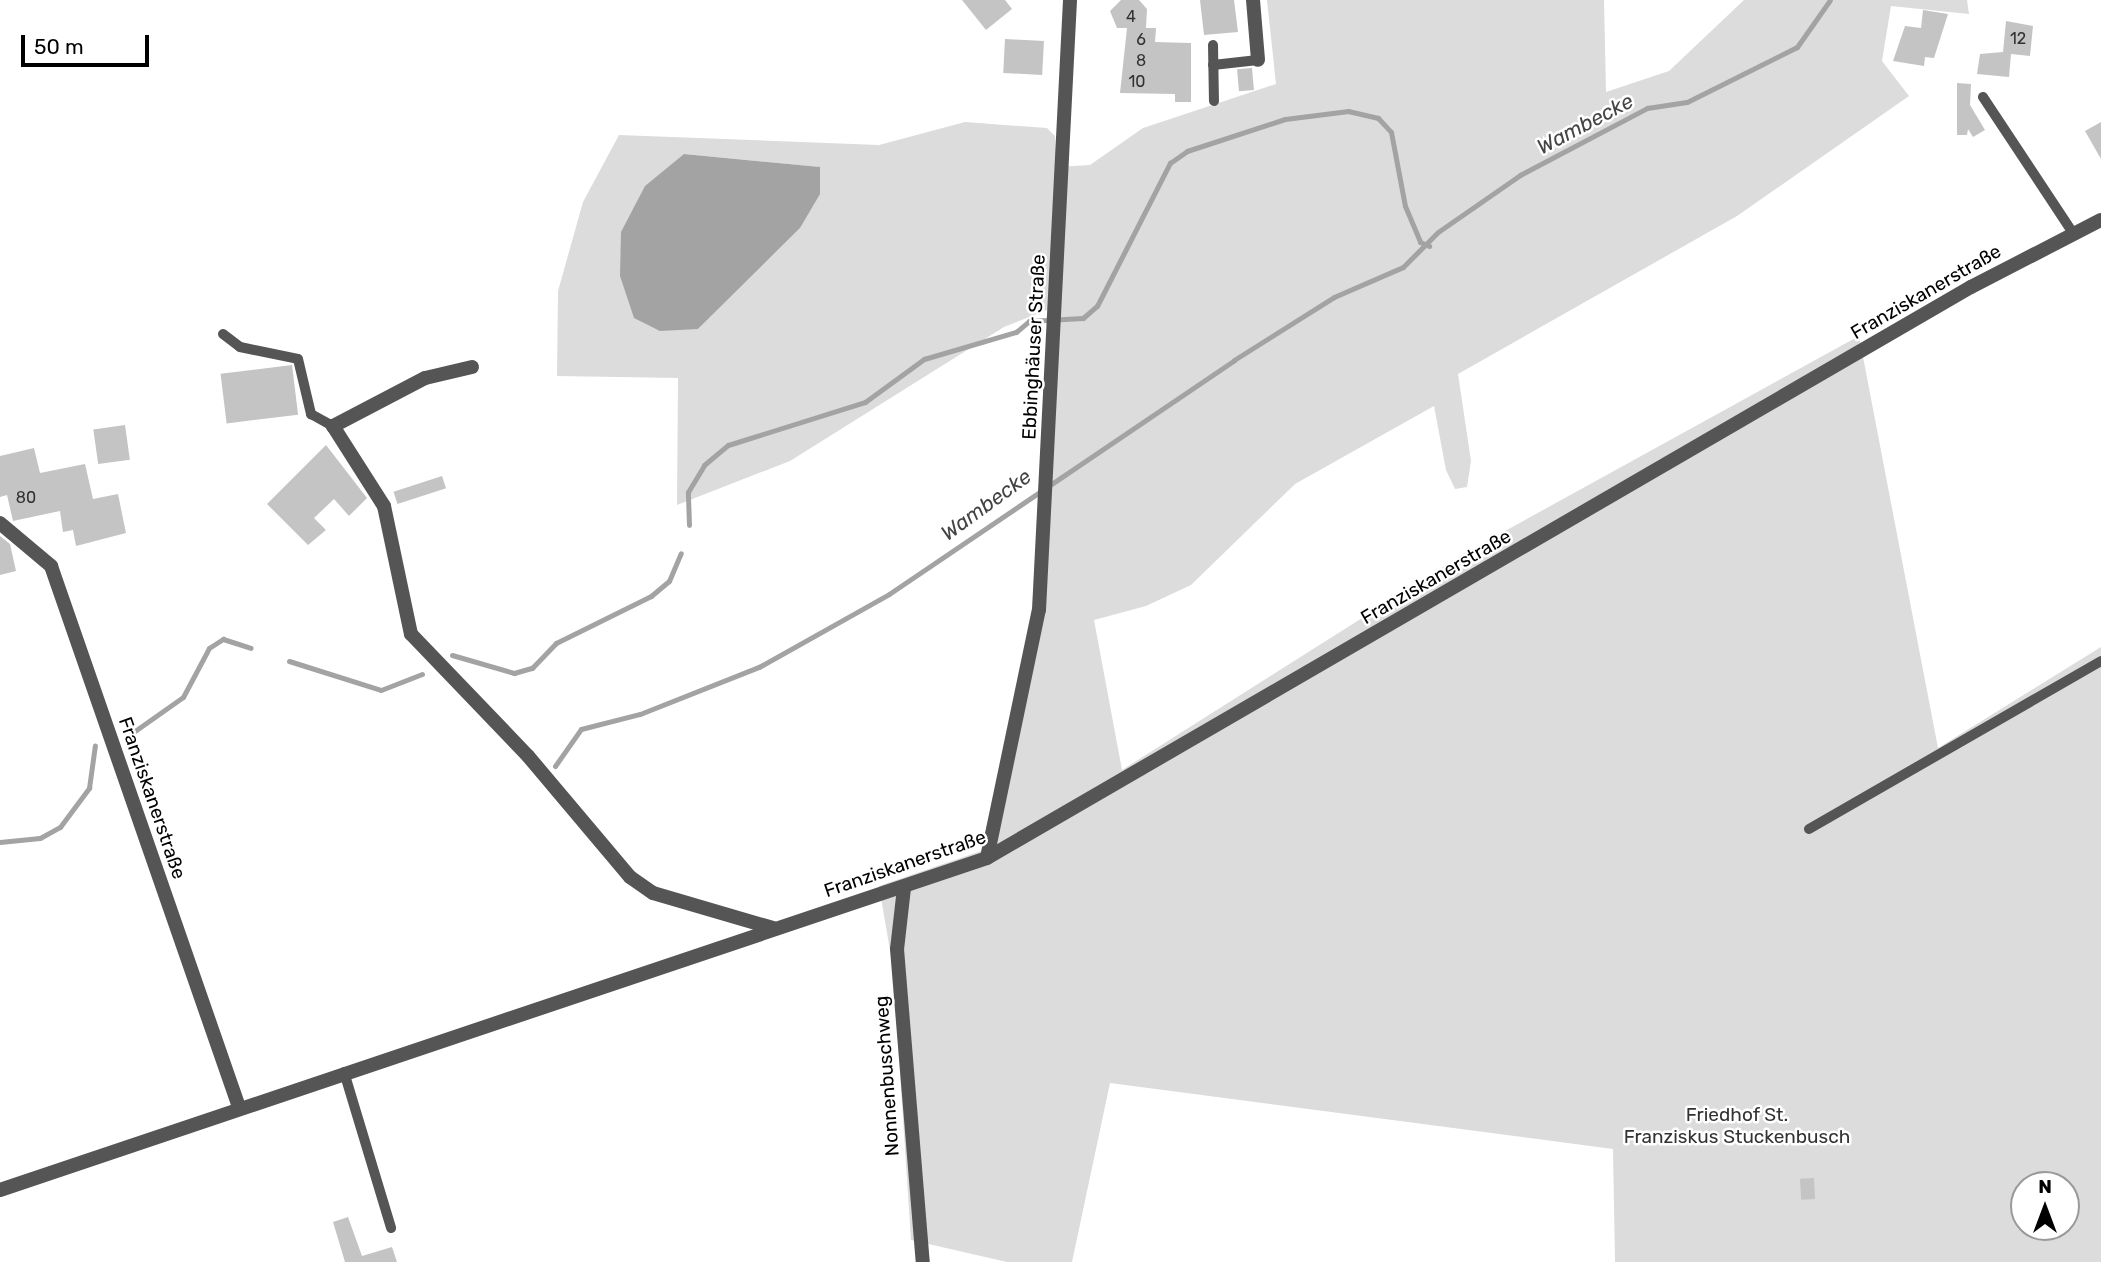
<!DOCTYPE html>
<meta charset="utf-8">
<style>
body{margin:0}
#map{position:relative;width:2101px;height:1262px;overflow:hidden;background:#fff;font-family:Rubik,sans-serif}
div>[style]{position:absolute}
.green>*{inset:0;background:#dcdcdc}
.water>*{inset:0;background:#a3a3a3}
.stream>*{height:5px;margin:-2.5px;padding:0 2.5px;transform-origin:2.5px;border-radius:2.5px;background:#a3a3a3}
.building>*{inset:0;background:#c4c4c4;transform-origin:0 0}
.service>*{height:10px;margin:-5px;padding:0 5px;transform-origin:5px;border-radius:5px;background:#555}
.minor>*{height:14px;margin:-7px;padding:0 7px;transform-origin:7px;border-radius:7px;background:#555}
span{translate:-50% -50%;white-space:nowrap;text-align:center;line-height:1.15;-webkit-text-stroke:5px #fff;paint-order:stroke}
.number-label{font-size:16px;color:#313131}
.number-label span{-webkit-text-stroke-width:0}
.street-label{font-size:19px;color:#000}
.park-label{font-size:19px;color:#333}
.water-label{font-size:21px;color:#444;font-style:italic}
.north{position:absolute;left:2010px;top:1171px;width:70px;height:70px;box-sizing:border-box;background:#fff;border:2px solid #999;border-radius:50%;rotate:0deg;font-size:19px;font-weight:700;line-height:28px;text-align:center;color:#000}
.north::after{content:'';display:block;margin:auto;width:24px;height:32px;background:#000;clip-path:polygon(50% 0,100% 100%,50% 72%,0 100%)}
.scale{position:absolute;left:21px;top:35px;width:128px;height:32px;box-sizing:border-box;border:4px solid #000;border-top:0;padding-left:9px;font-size:21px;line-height:24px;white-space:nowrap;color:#000;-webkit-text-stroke:5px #fff;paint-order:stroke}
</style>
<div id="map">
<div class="green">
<i style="clip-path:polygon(evenodd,1267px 0,1604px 0,1606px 92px,1669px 71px,1744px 0,1967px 0,1969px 14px,1891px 6px,1882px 61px,1909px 96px,1737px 216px,1458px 374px,1471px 461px,1467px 487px,1455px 489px,1446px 470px,1434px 406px,1295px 484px,1191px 585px,1146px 606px,1094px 620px,1122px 770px,1465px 553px,1859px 336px,1938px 748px,2101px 647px,2101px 1262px,1615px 1262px,1613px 1149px,1110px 1083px,1072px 1262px,1007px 1262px,911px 1240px,893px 968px,879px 886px,981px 851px,1031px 630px,1049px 309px,1004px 327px,790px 461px,677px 505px,678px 378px,557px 376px,558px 291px,583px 202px,619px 135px,879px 145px,965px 122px,1047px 128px,1055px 136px,1057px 167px,1090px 165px,1143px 128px,1276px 84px,1267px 0,684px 154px,819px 167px,800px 228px,698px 329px,684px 154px,1267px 0,2024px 1185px,2066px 1185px,2066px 1227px,2024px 1227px,2024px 1185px)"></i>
</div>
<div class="water">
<i style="clip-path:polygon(684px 154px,820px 167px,820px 194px,800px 228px,698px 329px,660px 331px,634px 318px,620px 276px,621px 232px,645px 186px)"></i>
</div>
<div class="stream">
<i style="left:689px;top:525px;width:33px;rotate:-92deg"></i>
<i style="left:688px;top:492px;width:31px;rotate:-59deg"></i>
<i style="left:704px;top:465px;width:31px;rotate:-40deg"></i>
<i style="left:728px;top:445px;width:144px;rotate:-17.4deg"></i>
<i style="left:865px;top:402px;width:73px;rotate:-36.1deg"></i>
<i style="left:924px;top:359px;width:96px;rotate:-16.4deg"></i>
<i style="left:1016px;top:332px;width:17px;rotate:-40deg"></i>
<i style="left:1029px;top:321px;width:54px;rotate:-3.2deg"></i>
<i style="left:1083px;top:318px;width:18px;rotate:-41deg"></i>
<i style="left:1097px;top:306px;width:161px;rotate:-63deg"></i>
<i style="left:1170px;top:163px;width:21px;rotate:-35deg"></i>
<i style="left:1187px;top:151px;width:103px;rotate:-18.1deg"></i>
<i style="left:1285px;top:119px;width:64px;rotate:-7.2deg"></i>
<i style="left:1348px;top:111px;width:31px;rotate:13deg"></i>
<i style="left:1378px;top:118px;width:19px;rotate:47deg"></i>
<i style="left:1391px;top:132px;width:75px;rotate:79.3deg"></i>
<i style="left:1405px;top:206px;width:39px;rotate:67deg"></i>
<i style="left:1420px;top:242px;width:10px;rotate:24deg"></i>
<i style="left:452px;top:655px;width:65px;rotate:16.2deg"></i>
<i style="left:514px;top:673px;width:19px;rotate:-16deg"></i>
<i style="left:532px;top:668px;width:35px;rotate:-46deg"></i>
<i style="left:556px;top:643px;width:106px;rotate:-26.3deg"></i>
<i style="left:651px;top:596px;width:23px;rotate:-40deg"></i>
<i style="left:669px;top:581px;width:30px;rotate:-67deg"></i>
<i style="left:289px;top:661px;width:96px;rotate:17.5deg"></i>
<i style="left:381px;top:690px;width:44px;rotate:-21.3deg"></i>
<i style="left:132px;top:733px;width:62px;rotate:-35.2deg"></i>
<i style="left:183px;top:697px;width:55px;rotate:-62deg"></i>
<i style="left:209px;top:648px;width:17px;rotate:-33deg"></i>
<i style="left:223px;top:639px;width:29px;rotate:18deg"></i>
<i style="left:555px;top:766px;width:45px;rotate:-54.9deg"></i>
<i style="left:581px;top:729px;width:61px;rotate:-14.3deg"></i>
<i style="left:640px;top:714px;width:128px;rotate:-21.6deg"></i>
<i style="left:759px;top:667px;width:149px;rotate:-29.3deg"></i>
<i style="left:889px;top:594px;width:417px;rotate:-34.1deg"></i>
<i style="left:1234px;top:360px;width:118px;rotate:-32.2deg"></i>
<i style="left:1334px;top:297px;width:75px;rotate:-23.5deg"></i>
<i style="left:1403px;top:267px;width:49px;rotate:-45deg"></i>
<i style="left:1438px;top:232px;width:100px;rotate:-34.8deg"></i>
<i style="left:1520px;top:175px;width:144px;rotate:-27.8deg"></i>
<i style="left:1647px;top:108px;width:40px;rotate:-8.5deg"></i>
<i style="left:1687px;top:102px;width:123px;rotate:-26.6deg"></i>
<i style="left:1797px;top:47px;width:57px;rotate:-54.9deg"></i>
<i style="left:0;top:842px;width:40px;rotate:-5.7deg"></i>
<i style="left:40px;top:838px;width:23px;rotate:-29deg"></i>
<i style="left:60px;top:827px;width:49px;rotate:-53.4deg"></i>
<i style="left:89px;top:788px;width:43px;rotate:-82.1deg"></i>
</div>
<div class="building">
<i style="clip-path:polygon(962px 0,1005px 0,1012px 9px,986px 30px)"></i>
<i style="clip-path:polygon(1121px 0,1139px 0,1147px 9px,1146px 28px,1156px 28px,1155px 42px,1191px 43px,1191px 102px,1175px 102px,1175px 94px,1120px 93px,1127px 28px,1117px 28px,1110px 11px)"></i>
<i style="clip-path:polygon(1200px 0,1234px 0,1238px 32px,1204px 35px)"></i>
<i style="clip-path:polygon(1923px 10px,1948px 14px,1934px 58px,1925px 57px,1924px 66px,1893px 61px,1905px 26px,1921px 28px)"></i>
<i style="clip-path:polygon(2006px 21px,2033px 26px,2030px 56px,2011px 54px,2009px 77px,1977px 74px,1980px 54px,2003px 52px)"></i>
<i style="left:1005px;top:39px;width:39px;height:34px;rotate:3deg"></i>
<i style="left:1252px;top:68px;width:22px;height:15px;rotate:85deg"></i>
<i style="clip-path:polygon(1957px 83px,1971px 84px,1970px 105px,1985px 130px,1973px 137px,1968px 129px,1967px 135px,1957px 135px)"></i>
<i style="clip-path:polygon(2101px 122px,2101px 159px,2085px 131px)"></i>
<i style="left:292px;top:365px;width:50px;height:72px;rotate:83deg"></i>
<i style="left:125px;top:425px;width:35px;height:32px;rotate:82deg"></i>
<i style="clip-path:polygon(326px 445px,367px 498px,349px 516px,334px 499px,314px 518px,326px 530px,308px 545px,267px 504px)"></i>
<i style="clip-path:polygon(34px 448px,40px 473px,85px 464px,93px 499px,118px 494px,126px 533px,76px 546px,73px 530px,63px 532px,60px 511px,13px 521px,7px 495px,0 497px,0 456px)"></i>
<i style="left:442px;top:476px;width:13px;height:51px;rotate:72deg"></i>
<i style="clip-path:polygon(0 536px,10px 544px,16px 571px,0 575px)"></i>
<i style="left:1814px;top:1178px;width:21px;height:14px;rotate:87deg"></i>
<i style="clip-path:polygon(348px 1217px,362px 1256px,392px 1247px,397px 1262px,345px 1262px,333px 1222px)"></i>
</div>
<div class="service">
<i style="left:1213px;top:45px;width:56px;rotate:89deg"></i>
<i style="left:1213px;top:65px;width:45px;rotate:-6.3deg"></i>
<i style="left:1983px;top:97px;width:163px;rotate:56.5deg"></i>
<i style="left:223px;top:334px;width:21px;rotate:37deg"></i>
<i style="left:240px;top:347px;width:59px;rotate:11.7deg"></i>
<i style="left:298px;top:359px;width:57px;rotate:76.7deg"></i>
<i style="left:311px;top:414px;width:25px;rotate:29deg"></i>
<i style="left:1809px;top:829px;width:337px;rotate:-29.9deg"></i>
<i style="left:344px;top:1072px;width:163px;rotate:73.2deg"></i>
</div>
<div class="minor">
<i style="left:1253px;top:0;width:60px;rotate:85.2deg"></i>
<i style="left:472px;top:367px;width:48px;rotate:166.8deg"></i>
<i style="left:425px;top:378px;width:104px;rotate:152.4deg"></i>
<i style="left:333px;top:426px;width:95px;rotate:57.5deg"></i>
<i style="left:384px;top:506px;width:131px;rotate:78.1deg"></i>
<i style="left:411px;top:634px;width:169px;rotate:46.2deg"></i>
<i style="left:528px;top:756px;width:158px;rotate:49.9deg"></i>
<i style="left:630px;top:877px;width:28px;rotate:35deg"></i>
<i style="left:653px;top:893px;width:125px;rotate:16.3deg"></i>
<i style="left:0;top:523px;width:67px;rotate:40.1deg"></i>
<i style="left:51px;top:566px;width:573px;rotate:70.84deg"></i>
<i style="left:987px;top:858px;width:253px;rotate:-78.2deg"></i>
<i style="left:1039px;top:610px;width:611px;rotate:-87.09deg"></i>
<i style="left:904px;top:888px;width:61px;rotate:96.5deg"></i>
<i style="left:897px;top:949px;width:314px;rotate:85.3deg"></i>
<i style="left:0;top:1190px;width:1041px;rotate:-18.59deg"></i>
<i style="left:987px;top:858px;width:1138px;rotate:-30.13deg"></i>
<i style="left:1971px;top:287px;width:146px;rotate:-27.3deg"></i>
</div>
<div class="number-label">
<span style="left:1131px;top:17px">4</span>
<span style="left:2018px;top:39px">12</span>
<span style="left:1141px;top:40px">6</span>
<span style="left:1141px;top:61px">8</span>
<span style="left:1137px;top:82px">10</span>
<span style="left:26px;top:498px">80</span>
</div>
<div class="street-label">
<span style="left:1926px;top:292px;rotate:-30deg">Franziskanerstraße</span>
<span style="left:1034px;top:347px;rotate:-87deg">Ebbinghäuser Straße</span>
<span style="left:1436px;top:577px;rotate:-30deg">Franziskanerstraße</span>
<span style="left:152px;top:798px;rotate:71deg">Franziskanerstraße</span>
<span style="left:905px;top:864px;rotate:-19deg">Franziskanerstraße</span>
<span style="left:887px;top:1076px;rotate:-94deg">Nonnenbuschweg</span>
</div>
<div class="park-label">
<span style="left:1737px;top:1126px">Friedhof St.<br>Franziskus Stuckenbusch</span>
</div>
<div class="water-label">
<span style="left:1585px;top:124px;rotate:-28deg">Wambecke</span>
<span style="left:986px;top:505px;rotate:-36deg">Wambecke</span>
</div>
<div class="north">N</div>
<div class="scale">50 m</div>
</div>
